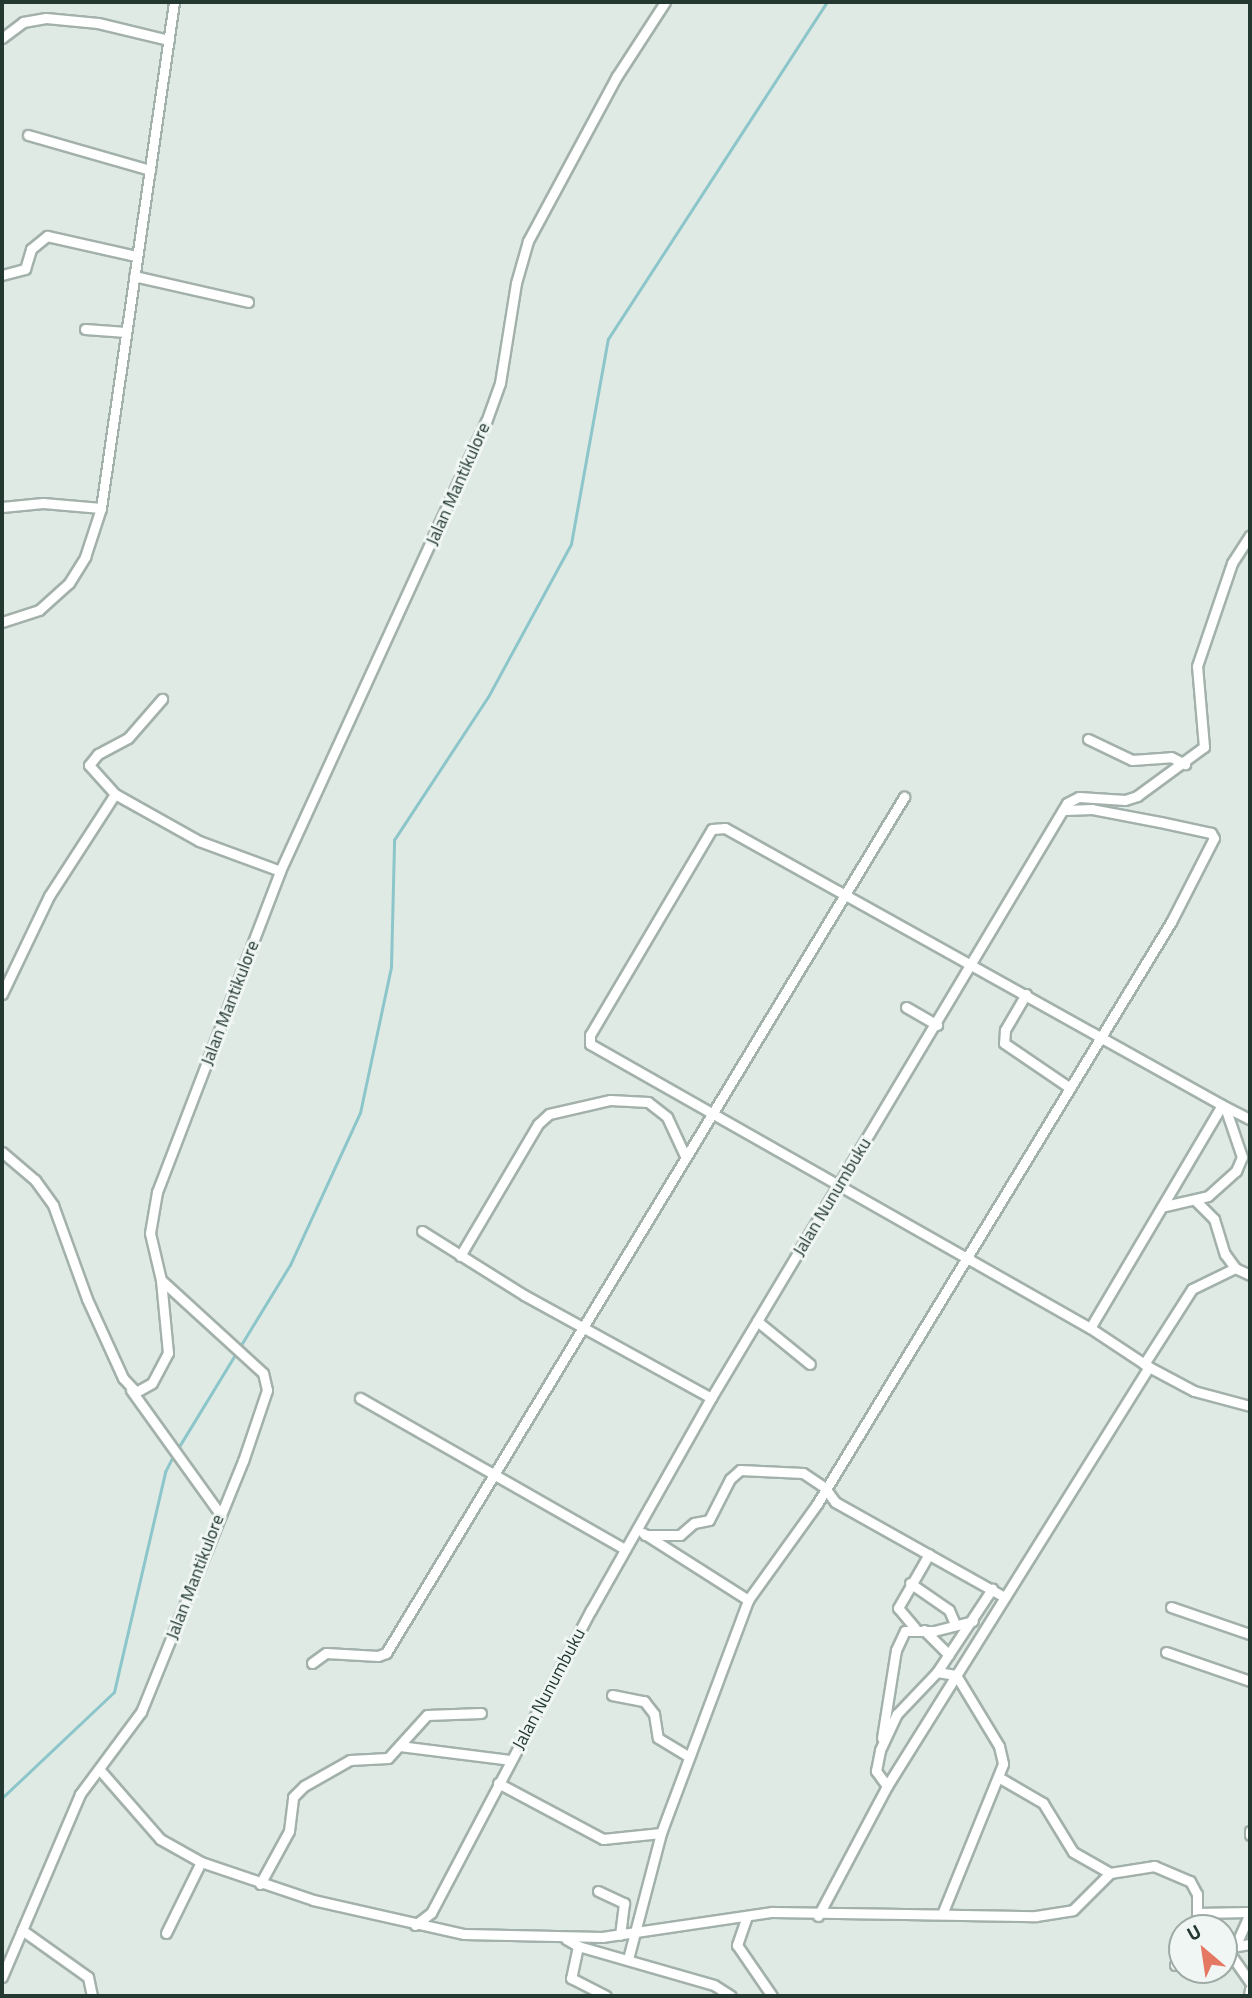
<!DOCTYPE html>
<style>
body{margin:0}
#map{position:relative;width:1252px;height:1998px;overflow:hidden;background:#e0eae4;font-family:"Titillium Web",sans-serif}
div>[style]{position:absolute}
.stream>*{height:2.5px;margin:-1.25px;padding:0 1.25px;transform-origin:1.25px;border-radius:1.25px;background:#8cc6ca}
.roads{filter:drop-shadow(2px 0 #a3b1ab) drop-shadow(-2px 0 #a3b1ab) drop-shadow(0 2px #a3b1ab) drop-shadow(0 -2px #a3b1ab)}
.minor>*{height:9px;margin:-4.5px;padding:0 4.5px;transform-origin:4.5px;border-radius:4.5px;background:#fff}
span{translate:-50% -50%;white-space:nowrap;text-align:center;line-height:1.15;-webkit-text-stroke:6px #f0f6f3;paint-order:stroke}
.street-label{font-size:18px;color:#223831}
.frame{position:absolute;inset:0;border:4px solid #223831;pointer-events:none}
.north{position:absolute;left:1168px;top:1914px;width:70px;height:70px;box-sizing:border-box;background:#f0f6f3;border:2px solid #9eaaa5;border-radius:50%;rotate:331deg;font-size:19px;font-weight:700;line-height:28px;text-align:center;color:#223831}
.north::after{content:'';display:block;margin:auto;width:24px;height:32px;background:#e57862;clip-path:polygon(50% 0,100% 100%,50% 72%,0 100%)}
</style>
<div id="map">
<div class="stream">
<i style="left:177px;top:1450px;width:217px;rotate:-58.6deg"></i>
<i style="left:290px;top:1265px;width:167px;rotate:-65.3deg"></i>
<i style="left:360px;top:1113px;width:149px;rotate:-78deg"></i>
<i style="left:391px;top:967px;width:127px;rotate:-88.6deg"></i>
<i style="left:394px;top:840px;width:171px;rotate:-56.7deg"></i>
<i style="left:488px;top:697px;width:174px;rotate:-61.5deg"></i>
<i style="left:571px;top:544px;width:208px;rotate:-79.8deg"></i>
<i style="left:608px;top:339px;width:402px;rotate:-57deg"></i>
<i style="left:2px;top:1798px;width:154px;rotate:-43.4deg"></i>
<i style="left:114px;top:1692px;width:226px;rotate:-76.9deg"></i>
<i style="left:165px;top:1472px;width:18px;rotate:-63deg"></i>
</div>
<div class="roads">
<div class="minor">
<i style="left:2px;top:38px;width:26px;rotate:-37deg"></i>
<i style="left:23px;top:22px;width:23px;rotate:-10deg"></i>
<i style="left:46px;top:18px;width:52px;rotate:5.5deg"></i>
<i style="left:98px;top:23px;width:73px;rotate:13.5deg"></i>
<i style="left:28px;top:135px;width:127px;rotate:16deg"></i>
<i style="left:2px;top:275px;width:24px;rotate:-15deg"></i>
<i style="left:25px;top:269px;width:21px;rotate:-73deg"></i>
<i style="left:31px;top:249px;width:21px;rotate:-39deg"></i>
<i style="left:47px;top:236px;width:91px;rotate:12.7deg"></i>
<i style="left:134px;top:276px;width:117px;rotate:12.8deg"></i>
<i style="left:85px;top:329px;width:41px;rotate:4.2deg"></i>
<i style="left:2px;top:507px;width:41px;rotate:-5.6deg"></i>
<i style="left:43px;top:503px;width:58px;rotate:4.9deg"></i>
<i style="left:2px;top:622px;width:39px;rotate:-18deg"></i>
<i style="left:39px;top:610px;width:40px;rotate:-42deg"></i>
<i style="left:69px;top:583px;width:31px;rotate:-58deg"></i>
<i style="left:85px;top:557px;width:52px;rotate:-71.9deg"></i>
<i style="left:101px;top:508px;width:511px;rotate:-81.79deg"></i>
<i style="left:1088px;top:739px;width:49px;rotate:25.5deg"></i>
<i style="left:1132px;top:760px;width:39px;rotate:-4deg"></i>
<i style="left:1171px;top:757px;width:16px;rotate:27deg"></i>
<i style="left:115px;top:794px;width:39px;rotate:-132deg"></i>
<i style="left:89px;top:765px;width:14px;rotate:-51deg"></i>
<i style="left:98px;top:754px;width:34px;rotate:-28deg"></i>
<i style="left:128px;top:738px;width:52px;rotate:-48.9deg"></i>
<i style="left:2px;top:994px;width:109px;rotate:-64.4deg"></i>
<i style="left:49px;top:896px;width:121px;rotate:-57.1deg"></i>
<i style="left:115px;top:794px;width:96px;rotate:29.2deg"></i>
<i style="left:199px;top:841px;width:86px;rotate:20.3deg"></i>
<i style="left:1026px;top:994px;width:42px;rotate:120.3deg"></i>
<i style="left:1005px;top:1030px;width:13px;rotate:94deg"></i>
<i style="left:1004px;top:1043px;width:80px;rotate:34.3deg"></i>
<i style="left:906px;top:1007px;width:36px;rotate:30deg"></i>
<i style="left:1224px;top:1106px;width:29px;rotate:27deg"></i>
<i style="left:2px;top:1152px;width:43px;rotate:40.3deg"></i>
<i style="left:35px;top:1180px;width:31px;rotate:54deg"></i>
<i style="left:53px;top:1205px;width:100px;rotate:70.1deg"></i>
<i style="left:87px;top:1299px;width:87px;rotate:65.5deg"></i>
<i style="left:123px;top:1378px;width:19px;rotate:47deg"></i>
<i style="left:136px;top:1392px;width:18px;rotate:-29deg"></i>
<i style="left:152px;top:1383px;width:34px;rotate:-62deg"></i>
<i style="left:168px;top:1353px;width:73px;rotate:-95.5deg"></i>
<i style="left:1195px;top:1200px;width:27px;rotate:45deg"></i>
<i style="left:1214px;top:1219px;width:37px;rotate:73deg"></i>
<i style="left:1225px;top:1254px;width:17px;rotate:54deg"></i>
<i style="left:1165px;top:1206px;width:44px;rotate:-13.1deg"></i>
<i style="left:1208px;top:1196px;width:38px;rotate:-42deg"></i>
<i style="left:1236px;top:1171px;width:15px;rotate:-67deg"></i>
<i style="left:1242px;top:1157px;width:53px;rotate:-108.8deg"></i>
<i style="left:422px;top:1231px;width:120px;rotate:32.1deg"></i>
<i style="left:524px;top:1295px;width:213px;rotate:28.8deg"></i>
<i style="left:460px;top:1256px;width:153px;rotate:-59.4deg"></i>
<i style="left:538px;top:1124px;width:15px;rotate:-42deg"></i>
<i style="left:549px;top:1114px;width:63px;rotate:-12.9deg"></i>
<i style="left:610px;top:1100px;width:38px;rotate:3deg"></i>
<i style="left:648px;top:1102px;width:24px;rotate:38deg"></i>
<i style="left:667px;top:1117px;width:45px;rotate:65.1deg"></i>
<i style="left:757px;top:1321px;width:68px;rotate:39.1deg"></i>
<i style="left:1144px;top:1364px;width:89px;rotate:-57.4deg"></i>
<i style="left:1192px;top:1289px;width:48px;rotate:-26deg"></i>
<i style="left:1235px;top:1268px;width:17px;rotate:25deg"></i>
<i style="left:1149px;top:1367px;width:51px;rotate:28.1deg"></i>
<i style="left:1194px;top:1391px;width:58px;rotate:15deg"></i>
<i style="left:131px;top:1390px;width:153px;rotate:54.3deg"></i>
<i style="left:360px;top:1398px;width:305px;rotate:29.7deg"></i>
<i style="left:643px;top:1533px;width:125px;rotate:32.5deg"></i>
<i style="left:645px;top:1535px;width:35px"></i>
<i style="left:680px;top:1535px;width:18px;rotate:-41deg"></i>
<i style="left:694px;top:1523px;width:15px;rotate:-11deg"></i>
<i style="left:709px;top:1520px;width:46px;rotate:-62.9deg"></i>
<i style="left:730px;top:1479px;width:13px;rotate:-42deg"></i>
<i style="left:740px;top:1470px;width:63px;rotate:2.7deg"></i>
<i style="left:803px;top:1473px;width:27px;rotate:34deg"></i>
<i style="left:825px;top:1488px;width:17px;rotate:54deg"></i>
<i style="left:835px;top:1502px;width:194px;rotate:29.3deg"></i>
<i style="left:910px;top:1583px;width:47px;rotate:34.7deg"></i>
<i style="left:949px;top:1610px;width:15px;rotate:67deg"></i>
<i style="left:1171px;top:1607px;width:83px;rotate:18.9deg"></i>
<i style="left:915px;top:1628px;width:26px;rotate:-130deg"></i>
<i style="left:898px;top:1608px;width:62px;rotate:-60.1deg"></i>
<i style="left:924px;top:1630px;width:35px;rotate:45deg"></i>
<i style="left:1166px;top:1652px;width:89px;rotate:19deg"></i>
<i style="left:312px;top:1663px;width:17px;rotate:-36deg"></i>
<i style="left:326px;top:1653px;width:52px;rotate:3.3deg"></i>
<i style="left:378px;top:1656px;width:9px;rotate:-21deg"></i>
<i style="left:386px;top:1653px;width:1001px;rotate:-58.82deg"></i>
<i style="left:937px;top:1672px;width:19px;rotate:9deg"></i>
<i style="left:956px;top:1675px;width:83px;rotate:58.8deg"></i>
<i style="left:999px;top:1746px;width:18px;rotate:77deg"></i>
<i style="left:1003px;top:1764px;width:160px;rotate:112.1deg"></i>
<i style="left:612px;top:1695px;width:33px;rotate:11deg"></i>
<i style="left:644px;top:1701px;width:16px;rotate:52deg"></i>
<i style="left:654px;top:1714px;width:24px;rotate:81deg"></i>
<i style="left:658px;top:1738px;width:35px;rotate:31deg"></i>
<i style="left:882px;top:1738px;width:89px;rotate:-81deg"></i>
<i style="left:896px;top:1650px;width:21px;rotate:-65deg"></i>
<i style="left:905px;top:1631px;width:29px"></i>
<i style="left:934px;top:1631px;width:40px;rotate:-14.4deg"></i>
<i style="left:400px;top:1746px;width:112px;rotate:7.2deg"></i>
<i style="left:99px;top:1769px;width:93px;rotate:48.9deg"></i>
<i style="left:160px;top:1839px;width:47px;rotate:29.3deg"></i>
<i style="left:201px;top:1862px;width:118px;rotate:18.7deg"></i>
<i style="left:313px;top:1900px;width:155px;rotate:12.7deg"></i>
<i style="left:464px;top:1934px;width:138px;rotate:1.2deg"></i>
<i style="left:602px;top:1937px;width:172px;rotate:-8.4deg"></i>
<i style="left:772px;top:1912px;width:264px;rotate:0.9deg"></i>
<i style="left:1036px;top:1916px;width:37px;rotate:-9deg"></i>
<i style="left:1073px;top:1910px;width:52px;rotate:-45deg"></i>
<i style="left:1110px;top:1873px;width:45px;rotate:-9deg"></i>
<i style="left:1154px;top:1866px;width:39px;rotate:23deg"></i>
<i style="left:1190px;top:1881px;width:15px;rotate:62deg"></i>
<i style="left:1197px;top:1894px;width:19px;rotate:90deg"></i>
<i style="left:1197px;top:1913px;width:53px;rotate:-1.1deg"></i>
<i style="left:1000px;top:1778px;width:50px;rotate:30.2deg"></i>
<i style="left:1043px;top:1803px;width:57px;rotate:58.5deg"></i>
<i style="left:1073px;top:1852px;width:43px;rotate:29.6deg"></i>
<i style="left:498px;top:1783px;width:119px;rotate:28.1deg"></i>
<i style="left:603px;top:1839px;width:58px;rotate:-5.9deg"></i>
<i style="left:887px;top:1786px;width:19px;rotate:-126deg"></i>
<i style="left:876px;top:1771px;width:21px;rotate:-79deg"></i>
<i style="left:880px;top:1750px;width:40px;rotate:-65deg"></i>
<i style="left:897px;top:1714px;width:58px;rotate:-46.4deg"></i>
<i style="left:937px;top:1672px;width:100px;rotate:-56.5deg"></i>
<i style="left:1250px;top:1831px;width:4px;rotate:90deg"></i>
<i style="left:260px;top:1884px;width:60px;rotate:-61.3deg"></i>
<i style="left:289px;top:1831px;width:34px;rotate:-83deg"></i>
<i style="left:293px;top:1797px;width:16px;rotate:-45deg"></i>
<i style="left:304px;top:1786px;width:53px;rotate:-29.5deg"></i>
<i style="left:350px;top:1760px;width:38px;rotate:-3deg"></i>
<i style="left:388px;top:1758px;width:58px;rotate:-47.8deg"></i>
<i style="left:427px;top:1715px;width:54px;rotate:-2.1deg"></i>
<i style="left:598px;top:1891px;width:29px;rotate:25deg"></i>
<i style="left:624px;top:1903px;width:32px;rotate:97deg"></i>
<i style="left:1250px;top:1913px;width:32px;rotate:114deg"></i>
<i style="left:1237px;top:1942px;width:13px;rotate:151deg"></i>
<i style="left:1226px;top:1948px;width:42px;rotate:54.8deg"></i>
<i style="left:1202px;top:1914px;width:15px;rotate:74deg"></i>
<i style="left:747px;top:1916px;width:31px;rotate:109deg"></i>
<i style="left:737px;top:1945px;width:62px;rotate:55.5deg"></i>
<i style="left:818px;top:1916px;width:147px;rotate:-62deg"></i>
<i style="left:887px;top:1786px;width:494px;rotate:-58deg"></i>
<i style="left:1149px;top:1367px;width:71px;rotate:-146.5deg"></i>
<i style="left:1090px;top:1328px;width:575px;rotate:-150.4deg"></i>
<i style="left:590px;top:1044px;width:9px;rotate:-90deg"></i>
<i style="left:590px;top:1035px;width:239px;rotate:-59.4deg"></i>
<i style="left:712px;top:829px;width:13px;rotate:-4deg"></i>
<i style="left:725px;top:828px;width:569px;rotate:29.13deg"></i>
<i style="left:1222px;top:1105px;width:259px;rotate:120.6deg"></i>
<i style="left:415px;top:1925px;width:20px;rotate:-37deg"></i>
<i style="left:431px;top:1913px;width:343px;rotate:-62.2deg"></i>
<i style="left:591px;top:1610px;width:244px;rotate:-60.5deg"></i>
<i style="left:711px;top:1398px;width:693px;rotate:-59.11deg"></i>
<i style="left:1067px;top:803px;width:13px;rotate:-27deg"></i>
<i style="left:1079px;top:797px;width:46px;rotate:3.7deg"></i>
<i style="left:1125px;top:800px;width:13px;rotate:-18deg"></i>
<i style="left:1137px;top:796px;width:83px;rotate:-36.2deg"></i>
<i style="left:1204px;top:747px;width:81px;rotate:-94.9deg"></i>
<i style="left:1197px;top:666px;width:109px;rotate:-71.2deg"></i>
<i style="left:1232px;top:563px;width:33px;rotate:-57deg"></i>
<i style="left:22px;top:1930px;width:81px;rotate:35.5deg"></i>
<i style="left:88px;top:1977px;width:19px;rotate:78deg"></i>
<i style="left:166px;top:1933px;width:79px;rotate:-63.8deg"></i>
<i style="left:566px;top:1939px;width:14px;rotate:30deg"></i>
<i style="left:578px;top:1946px;width:141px;rotate:16deg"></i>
<i style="left:714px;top:1985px;width:20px;rotate:33deg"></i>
<i style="left:578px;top:1946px;width:33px;rotate:102deg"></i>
<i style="left:571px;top:1978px;width:39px;rotate:27deg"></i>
<i style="left:1231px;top:1947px;width:19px;rotate:-9deg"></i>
<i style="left:628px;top:1959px;width:130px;rotate:-75.3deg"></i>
<i style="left:661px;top:1833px;width:249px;rotate:-69.5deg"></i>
<i style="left:748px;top:1600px;width:118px;rotate:-54.3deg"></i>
<i style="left:817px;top:1504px;width:681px;rotate:-58.69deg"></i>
<i style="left:1171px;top:922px;width:94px;rotate:-62.9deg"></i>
<i style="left:1214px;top:838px;width:6px;rotate:-121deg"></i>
<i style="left:1211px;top:833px;width:52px;rotate:-167.8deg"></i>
<i style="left:1160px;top:822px;width:69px;rotate:-169.2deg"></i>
<i style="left:1092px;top:809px;width:27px;rotate:178deg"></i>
<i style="left:1175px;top:1965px;width:7px;rotate:-16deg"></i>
<i style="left:2px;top:1977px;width:199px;rotate:-66.9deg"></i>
<i style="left:80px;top:1794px;width:102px;rotate:-53.4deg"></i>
<i style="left:141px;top:1712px;width:271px;rotate:-67.9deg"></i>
<i style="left:243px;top:1461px;width:75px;rotate:-71.3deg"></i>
<i style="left:267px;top:1390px;width:17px;rotate:-103deg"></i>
<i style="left:263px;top:1373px;width:138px;rotate:-137.6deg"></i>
<i style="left:161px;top:1280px;width:48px;rotate:-103.2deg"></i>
<i style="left:150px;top:1233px;width:42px;rotate:-80.3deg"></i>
<i style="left:157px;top:1192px;width:344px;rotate:-69deg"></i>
<i style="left:280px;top:871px;width:494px;rotate:-65.4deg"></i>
<i style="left:486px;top:422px;width:41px;rotate:-70.3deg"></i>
<i style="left:500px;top:383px;width:101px;rotate:-80.9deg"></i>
<i style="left:516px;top:283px;width:44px;rotate:-74.1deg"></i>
<i style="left:528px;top:241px;width:187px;rotate:-61.7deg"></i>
<i style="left:617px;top:76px;width:88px;rotate:-57deg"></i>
<i style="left:1249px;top:1996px;width:7px;rotate:-82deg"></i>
</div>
</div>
<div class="street-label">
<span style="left:458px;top:484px;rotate:-66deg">Jalan Mantikulore</span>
<span style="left:230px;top:1003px;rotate:-69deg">Jalan Mantikulore</span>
<span style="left:832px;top:1197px;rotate:-59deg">Jalan Nunumbuku</span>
<span style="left:195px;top:1577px;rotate:-69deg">Jalan Mantikulore</span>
<span style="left:549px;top:1689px;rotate:-62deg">Jalan Nunumbuku</span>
</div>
<div class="frame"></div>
<div class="north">U</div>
</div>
